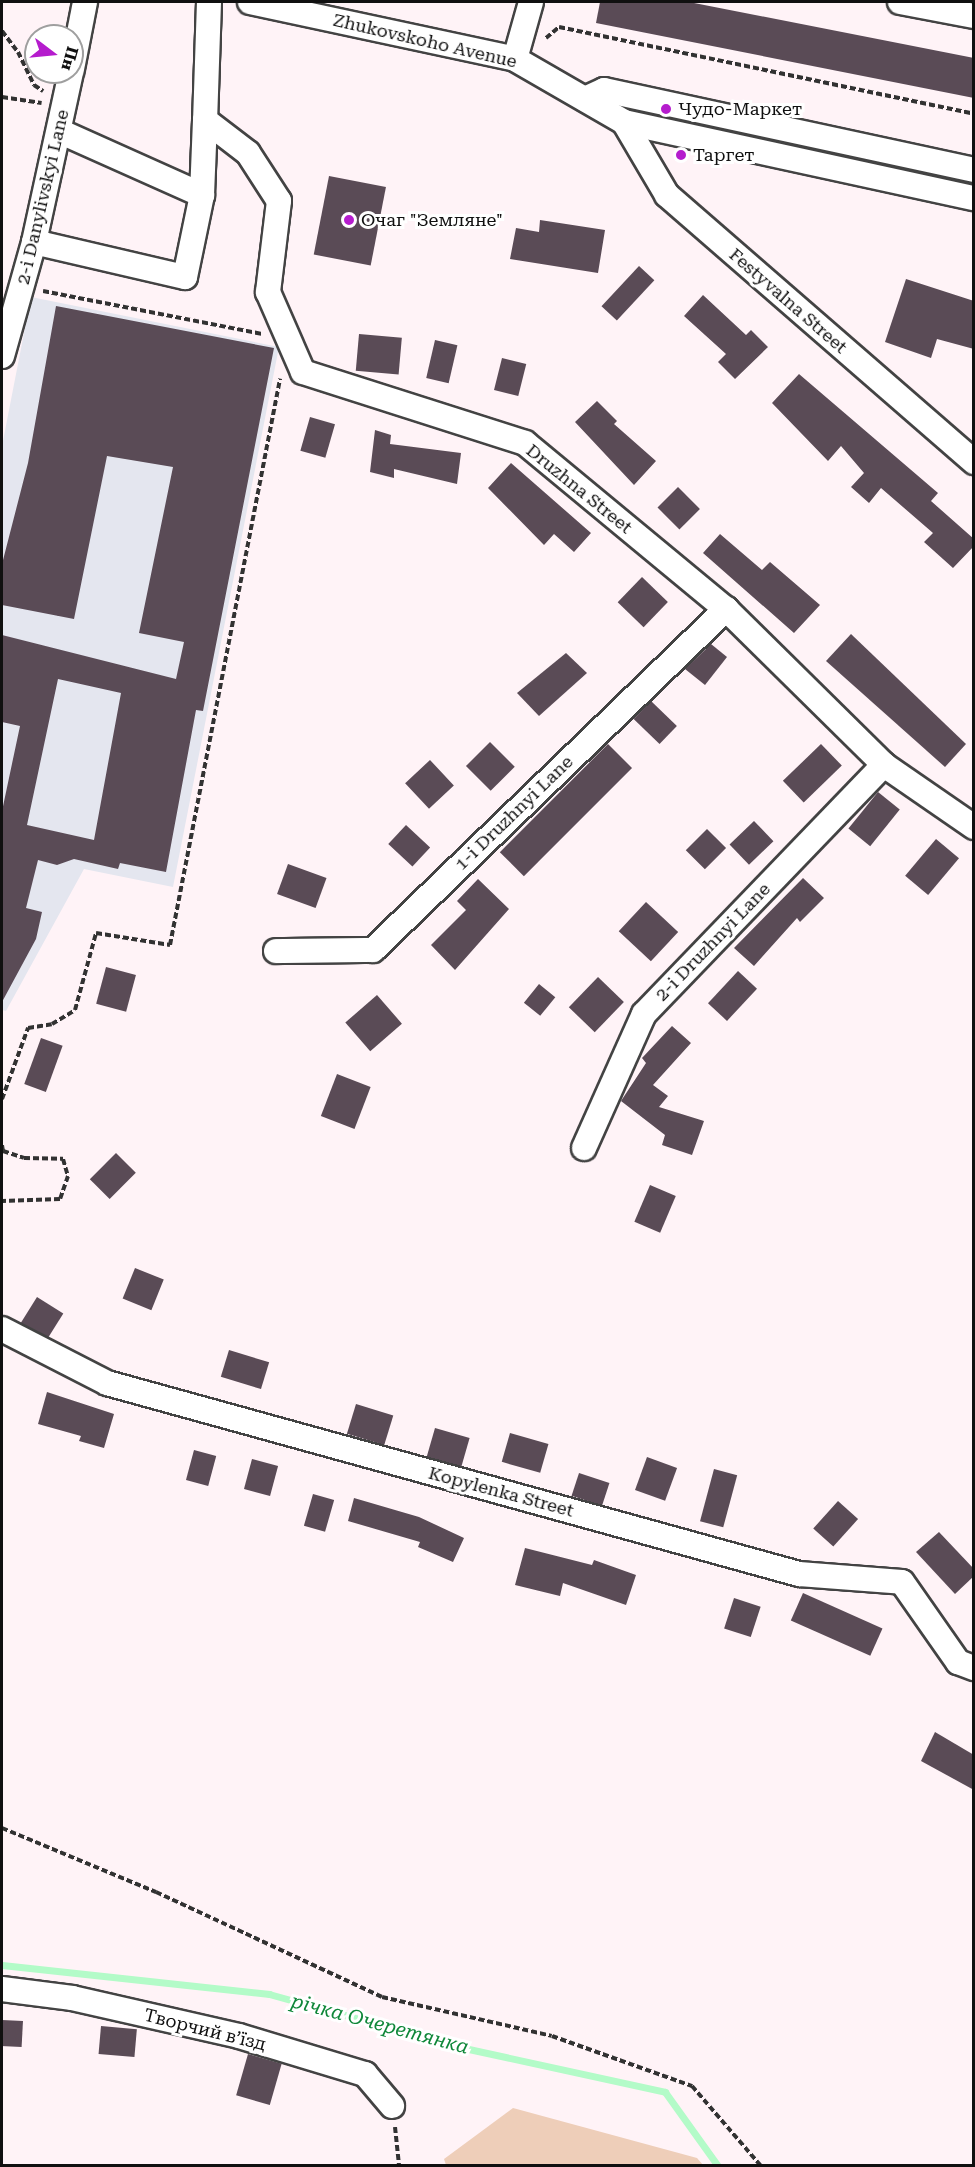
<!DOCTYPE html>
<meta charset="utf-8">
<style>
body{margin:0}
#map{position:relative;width:975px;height:2167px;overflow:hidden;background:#fff3f7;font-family:"Roboto Serif",serif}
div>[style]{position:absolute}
.industrial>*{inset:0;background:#e4e6ef}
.green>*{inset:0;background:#eeceb9}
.stream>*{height:7px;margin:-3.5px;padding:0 3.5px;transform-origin:3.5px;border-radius:3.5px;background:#b3fbc8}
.building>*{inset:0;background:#5a4b56;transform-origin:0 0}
.path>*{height:4px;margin-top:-2px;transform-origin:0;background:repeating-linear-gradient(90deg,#323232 0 6px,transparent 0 9px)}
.roads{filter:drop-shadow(2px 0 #434343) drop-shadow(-2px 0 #434343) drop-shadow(0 2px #434343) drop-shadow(0 -2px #434343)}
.minor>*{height:24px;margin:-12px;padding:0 12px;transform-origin:12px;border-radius:12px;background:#fff}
.dots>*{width:16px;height:16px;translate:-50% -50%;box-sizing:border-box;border:3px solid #fff;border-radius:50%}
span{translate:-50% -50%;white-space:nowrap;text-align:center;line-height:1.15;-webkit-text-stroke:6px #fff;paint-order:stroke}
.street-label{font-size:18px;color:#101010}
.poi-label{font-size:18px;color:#101010}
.left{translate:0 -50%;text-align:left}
.water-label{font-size:20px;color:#0f8739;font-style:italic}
.frame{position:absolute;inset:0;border:3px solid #101010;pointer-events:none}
.north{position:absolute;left:24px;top:24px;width:60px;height:60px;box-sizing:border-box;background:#fff;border:2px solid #9f9f9f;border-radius:50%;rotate:106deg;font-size:16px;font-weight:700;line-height:24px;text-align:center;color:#101010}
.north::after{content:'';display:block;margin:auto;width:21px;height:27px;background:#b51ccd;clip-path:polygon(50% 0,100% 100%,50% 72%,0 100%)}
</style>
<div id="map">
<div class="industrial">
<i style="clip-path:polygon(31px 297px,279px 347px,173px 887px,84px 869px,6px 1011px,2px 1010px,2px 446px)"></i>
</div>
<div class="green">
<i style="clip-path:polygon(513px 2108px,697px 2158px,703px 2165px,446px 2165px,444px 2159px)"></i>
</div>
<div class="stream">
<i style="left:2px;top:1965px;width:269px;rotate:6.2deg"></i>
<i style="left:269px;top:1994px;width:202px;rotate:15.5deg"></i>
<i style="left:464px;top:2048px;width:206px;rotate:12.3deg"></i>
<i style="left:665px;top:2092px;width:91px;rotate:54.4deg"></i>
</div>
<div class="building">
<i style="clip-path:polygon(600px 2px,689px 2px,974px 58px,974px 98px,596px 23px)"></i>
<i style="left:329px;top:176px;width:58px;height:80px;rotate:11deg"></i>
<i style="clip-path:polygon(540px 220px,605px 230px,598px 273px,510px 259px,516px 228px,539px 232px)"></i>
<i style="left:639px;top:266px;width:21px;height:55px;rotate:43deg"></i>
<i style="clip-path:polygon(906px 279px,974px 301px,974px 349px,937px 339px,931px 358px,885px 342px)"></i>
<i style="clip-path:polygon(703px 295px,746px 335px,751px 330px,768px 347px,735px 379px,718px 362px,726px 354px,684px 316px)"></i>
<i style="clip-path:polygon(evenodd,56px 306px,274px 348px,203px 711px,196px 710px,166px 872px,120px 863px,118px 869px,74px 859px,57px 865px,38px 860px,26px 908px,42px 912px,36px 939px,2px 1002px,2px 811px,20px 726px,2px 722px,2px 635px,176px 679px,184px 642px,139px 633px,173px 467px,107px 456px,74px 619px,2px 605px,2px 564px,28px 463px,56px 306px,58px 679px,121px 693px,94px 840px,27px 825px,58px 679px)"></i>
<i style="left:359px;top:334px;width:43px;height:37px;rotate:5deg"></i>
<i style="left:435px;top:340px;width:23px;height:39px;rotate:13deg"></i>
<i style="left:502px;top:358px;width:25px;height:33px;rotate:14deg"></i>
<i style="clip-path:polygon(799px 374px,938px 493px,931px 501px,974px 539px,974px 546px,953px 568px,924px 542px,933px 533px,881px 488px,869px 503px,851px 487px,864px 473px,841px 446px,828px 461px,772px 403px)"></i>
<i style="clip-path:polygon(597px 401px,617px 421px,614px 424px,656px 461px,634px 485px,575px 422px)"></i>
<i style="left:310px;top:417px;width:26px;height:35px;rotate:16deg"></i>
<i style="clip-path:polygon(375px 430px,391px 435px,390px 444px,461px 453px,457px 484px,394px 469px,394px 478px,370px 472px)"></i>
<i style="clip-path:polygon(511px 463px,591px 533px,574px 552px,554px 534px,544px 545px,488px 488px)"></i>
<i style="left:678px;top:487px;width:31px;height:29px;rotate:45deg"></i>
<i style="clip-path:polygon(720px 534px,762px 570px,770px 562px,820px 605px,794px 633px,703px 553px)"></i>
<i style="left:642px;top:577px;width:36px;height:35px;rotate:44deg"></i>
<i style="clip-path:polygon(851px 634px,966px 744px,945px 767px,826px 661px)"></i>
<i style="clip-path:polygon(711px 644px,727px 657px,705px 685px,685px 669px)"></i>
<i style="clip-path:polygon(566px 653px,587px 673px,539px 716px,517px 693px)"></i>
<i style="left:651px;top:701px;width:36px;height:25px;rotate:44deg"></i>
<i style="left:490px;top:742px;width:35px;height:34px;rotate:45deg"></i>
<i style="left:608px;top:744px;width:34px;height:153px;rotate:45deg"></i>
<i style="left:821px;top:744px;width:30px;height:53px;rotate:46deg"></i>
<i style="left:430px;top:760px;width:35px;height:34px;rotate:47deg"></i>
<i style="left:878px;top:792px;width:28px;height:47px;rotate:39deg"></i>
<i style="left:754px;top:821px;width:28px;height:34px;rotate:46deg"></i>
<i style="left:406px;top:825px;width:33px;height:26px;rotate:43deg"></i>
<i style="left:707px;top:829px;width:27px;height:30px;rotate:45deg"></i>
<i style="left:936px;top:839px;width:30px;height:48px;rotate:40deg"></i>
<i style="left:288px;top:864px;width:41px;height:32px;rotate:20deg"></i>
<i style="clip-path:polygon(803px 878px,824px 898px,800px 922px,797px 918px,754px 966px,734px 948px)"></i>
<i style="clip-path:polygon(478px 879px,509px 909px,455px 970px,431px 945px,466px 910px,457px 901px)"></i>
<i style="left:646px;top:902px;width:44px;height:40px;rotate:43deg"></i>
<i style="left:106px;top:967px;width:31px;height:38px;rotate:15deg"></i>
<i style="left:738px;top:971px;width:26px;height:44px;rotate:43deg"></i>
<i style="left:598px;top:977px;width:36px;height:42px;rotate:44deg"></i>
<i style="left:539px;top:984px;width:21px;height:24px;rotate:39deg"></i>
<i style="left:377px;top:995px;width:38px;height:42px;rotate:49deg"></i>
<i style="clip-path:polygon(672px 1026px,691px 1043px,653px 1085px,668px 1096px,659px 1107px,704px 1121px,692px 1155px,662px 1145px,665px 1135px,621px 1101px,646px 1063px,642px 1058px)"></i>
<i style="left:41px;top:1038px;width:23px;height:49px;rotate:20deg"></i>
<i style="left:337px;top:1074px;width:36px;height:45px;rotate:21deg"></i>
<i style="left:116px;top:1153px;width:28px;height:37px;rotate:45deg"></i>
<i style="left:650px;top:1185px;width:28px;height:40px;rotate:23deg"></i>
<i style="left:135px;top:1268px;width:31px;height:33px;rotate:22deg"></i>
<i style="left:37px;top:1297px;width:31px;height:31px;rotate:32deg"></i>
<i style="left:229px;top:1350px;width:42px;height:28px;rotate:17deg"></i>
<i style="clip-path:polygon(47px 1392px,114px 1414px,104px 1448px,79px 1441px,81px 1436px,38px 1424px)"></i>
<i style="left:356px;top:1404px;width:39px;height:31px;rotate:17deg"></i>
<i style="left:435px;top:1428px;width:36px;height:30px;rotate:16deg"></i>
<i style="left:510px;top:1433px;width:40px;height:30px;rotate:16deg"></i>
<i style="left:194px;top:1450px;width:23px;height:31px;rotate:15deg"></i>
<i style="left:647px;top:1457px;width:32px;height:35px;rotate:20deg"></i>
<i style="left:252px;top:1459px;width:27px;height:31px;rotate:15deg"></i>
<i style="left:714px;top:1469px;width:24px;height:54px;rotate:15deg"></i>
<i style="left:579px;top:1473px;width:32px;height:24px;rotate:18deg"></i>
<i style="left:313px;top:1494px;width:22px;height:33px;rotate:16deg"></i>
<i style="clip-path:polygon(354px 1498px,419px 1517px,464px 1538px,453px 1562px,418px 1547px,420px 1542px,348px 1521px)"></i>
<i style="left:838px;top:1501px;width:27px;height:37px;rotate:42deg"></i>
<i style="clip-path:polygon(939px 1532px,974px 1569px,974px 1576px,955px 1594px,916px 1552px)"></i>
<i style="clip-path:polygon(525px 1548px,592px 1565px,594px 1560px,636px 1575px,626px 1605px,563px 1583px,560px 1596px,515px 1585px)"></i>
<i style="left:803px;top:1593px;width:87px;height:30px;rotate:24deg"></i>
<i style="left:734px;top:1598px;width:28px;height:32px;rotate:18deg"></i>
<i style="clip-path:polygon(935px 1732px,974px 1755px,974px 1790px,921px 1761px)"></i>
<i style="left:2px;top:2020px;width:21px;height:26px;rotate:3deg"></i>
<i style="left:101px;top:2026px;width:36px;height:28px;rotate:5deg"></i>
<i style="left:248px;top:2054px;width:35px;height:43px;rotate:16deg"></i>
</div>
<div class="path">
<i style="left:2px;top:31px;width:26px;rotate:53deg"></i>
<i style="left:18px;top:52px;width:37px;rotate:64deg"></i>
<i style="left:34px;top:85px;width:11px;rotate:34deg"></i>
<i style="left:546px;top:38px;width:17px;rotate:-40deg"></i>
<i style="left:559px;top:27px;width:424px;rotate:11.8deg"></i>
<i style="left:2px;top:97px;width:40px;rotate:8.5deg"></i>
<i style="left:43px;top:291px;width:224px;rotate:11.1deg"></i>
<i style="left:2px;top:1099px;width:76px;rotate:-69.9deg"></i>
<i style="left:28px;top:1028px;width:24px;rotate:-9deg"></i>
<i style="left:52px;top:1024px;width:27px;rotate:-31deg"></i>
<i style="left:75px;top:1010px;width:80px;rotate:-74.7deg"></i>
<i style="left:96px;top:933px;width:75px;rotate:9.2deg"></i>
<i style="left:170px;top:945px;width:577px;rotate:-79deg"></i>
<i style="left:2px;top:1145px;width:6px;rotate:81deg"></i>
<i style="left:3px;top:1151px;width:22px;rotate:18deg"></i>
<i style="left:24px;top:1158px;width:39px;rotate:1deg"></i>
<i style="left:63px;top:1159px;width:18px;rotate:74deg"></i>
<i style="left:68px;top:1176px;width:24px;rotate:109deg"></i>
<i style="left:60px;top:1199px;width:58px;rotate:178deg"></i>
<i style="left:2px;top:1828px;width:167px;rotate:22.6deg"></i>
<i style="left:156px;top:1892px;width:249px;rotate:24.9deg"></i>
<i style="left:382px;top:1997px;width:174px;rotate:12.9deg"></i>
<i style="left:552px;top:2036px;width:149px;rotate:19.7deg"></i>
<i style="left:692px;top:2086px;width:106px;rotate:49.2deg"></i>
<i style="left:395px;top:2127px;width:39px;rotate:84deg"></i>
</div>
<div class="roads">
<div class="minor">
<i style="left:209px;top:2px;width:118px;rotate:91.9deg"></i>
<i style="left:205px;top:120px;width:54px;rotate:37.5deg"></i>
<i style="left:248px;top:153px;width:57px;rotate:57.1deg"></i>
<i style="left:279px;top:201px;width:92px;rotate:96.9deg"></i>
<i style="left:268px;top:292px;width:87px;rotate:66.4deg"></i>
<i style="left:303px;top:372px;width:233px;rotate:17.7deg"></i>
<i style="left:525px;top:443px;width:261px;rotate:39.6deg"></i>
<i style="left:726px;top:609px;width:222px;rotate:44.6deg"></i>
<i style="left:884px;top:765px;width:109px;rotate:34.6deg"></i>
<i style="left:250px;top:2px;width:271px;rotate:12.1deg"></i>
<i style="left:515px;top:59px;width:126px;rotate:30deg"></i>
<i style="left:624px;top:122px;width:358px;rotate:12.3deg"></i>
<i style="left:900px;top:2px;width:75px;rotate:10.7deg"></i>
<i style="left:515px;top:59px;width:59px;rotate:-74.3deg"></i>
<i style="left:72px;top:69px;width:68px;rotate:-79deg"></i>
<i style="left:585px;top:99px;width:21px;rotate:-25deg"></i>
<i style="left:604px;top:90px;width:379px;rotate:12.2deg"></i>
<i style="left:624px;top:122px;width:85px;rotate:59.5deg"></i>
<i style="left:667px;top:195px;width:407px;rotate:41deg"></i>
<i style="left:59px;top:131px;width:157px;rotate:24.1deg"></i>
<i style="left:34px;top:242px;width:155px;rotate:13.1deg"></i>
<i style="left:185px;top:277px;width:84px;rotate:-78.3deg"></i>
<i style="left:202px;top:195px;width:75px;rotate:-87.7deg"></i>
<i style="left:2px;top:356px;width:118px;rotate:-74.3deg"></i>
<i style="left:34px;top:242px;width:174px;rotate:-77.7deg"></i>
<i style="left:276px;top:951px;width:97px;rotate:-0.6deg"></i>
<i style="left:373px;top:950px;width:491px;rotate:-44deg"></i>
<i style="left:584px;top:1148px;width:147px;rotate:-65.9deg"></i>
<i style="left:644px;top:1014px;width:346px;rotate:-46.1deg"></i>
<i style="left:2px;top:1329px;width:118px;rotate:27.2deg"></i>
<i style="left:107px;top:1383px;width:718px;rotate:15.43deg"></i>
<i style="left:799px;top:1574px;width:103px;rotate:4.4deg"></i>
<i style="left:902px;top:1582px;width:98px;rotate:55deg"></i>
<i style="left:958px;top:1662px;width:17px;rotate:21deg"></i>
<i style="left:2px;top:1989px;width:71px;rotate:7.3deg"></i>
<i style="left:72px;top:1998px;width:171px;rotate:12.8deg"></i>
<i style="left:239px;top:2036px;width:132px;rotate:16.8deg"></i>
<i style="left:365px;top:2074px;width:42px;rotate:49.8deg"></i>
</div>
</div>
<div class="dots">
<i style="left:666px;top:109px;background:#b51ccd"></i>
<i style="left:681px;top:155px;background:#b51ccd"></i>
<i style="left:349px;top:220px;background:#b51ccd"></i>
</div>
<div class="street-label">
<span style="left:425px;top:41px;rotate:13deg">Zhukovskoho Avenue</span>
<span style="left:43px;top:197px;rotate:-77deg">2-i Danylivskyi Lane</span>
<span style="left:788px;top:301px;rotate:41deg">Festyvalna Street</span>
<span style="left:579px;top:489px;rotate:39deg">Druzhna Street</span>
<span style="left:514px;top:813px;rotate:-44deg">1-i Druzhnyi Lane</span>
<span style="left:713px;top:942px;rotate:-46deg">2-i Druzhnyi Lane</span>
<span style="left:501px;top:1492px;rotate:15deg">Kopylenka Street</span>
<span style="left:205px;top:2030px;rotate:14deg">Творчий в’їзд</span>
</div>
<div class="poi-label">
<span class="left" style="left:678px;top:109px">Чудо-Маркет</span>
<span class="left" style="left:693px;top:155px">Таргет</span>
<span class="left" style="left:361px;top:220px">Очаг "Земляне"</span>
</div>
<div class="water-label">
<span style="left:380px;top:2024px;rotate:15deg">річка Очеретянка</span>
</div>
<div class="frame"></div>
<div class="north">Пн</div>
</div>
